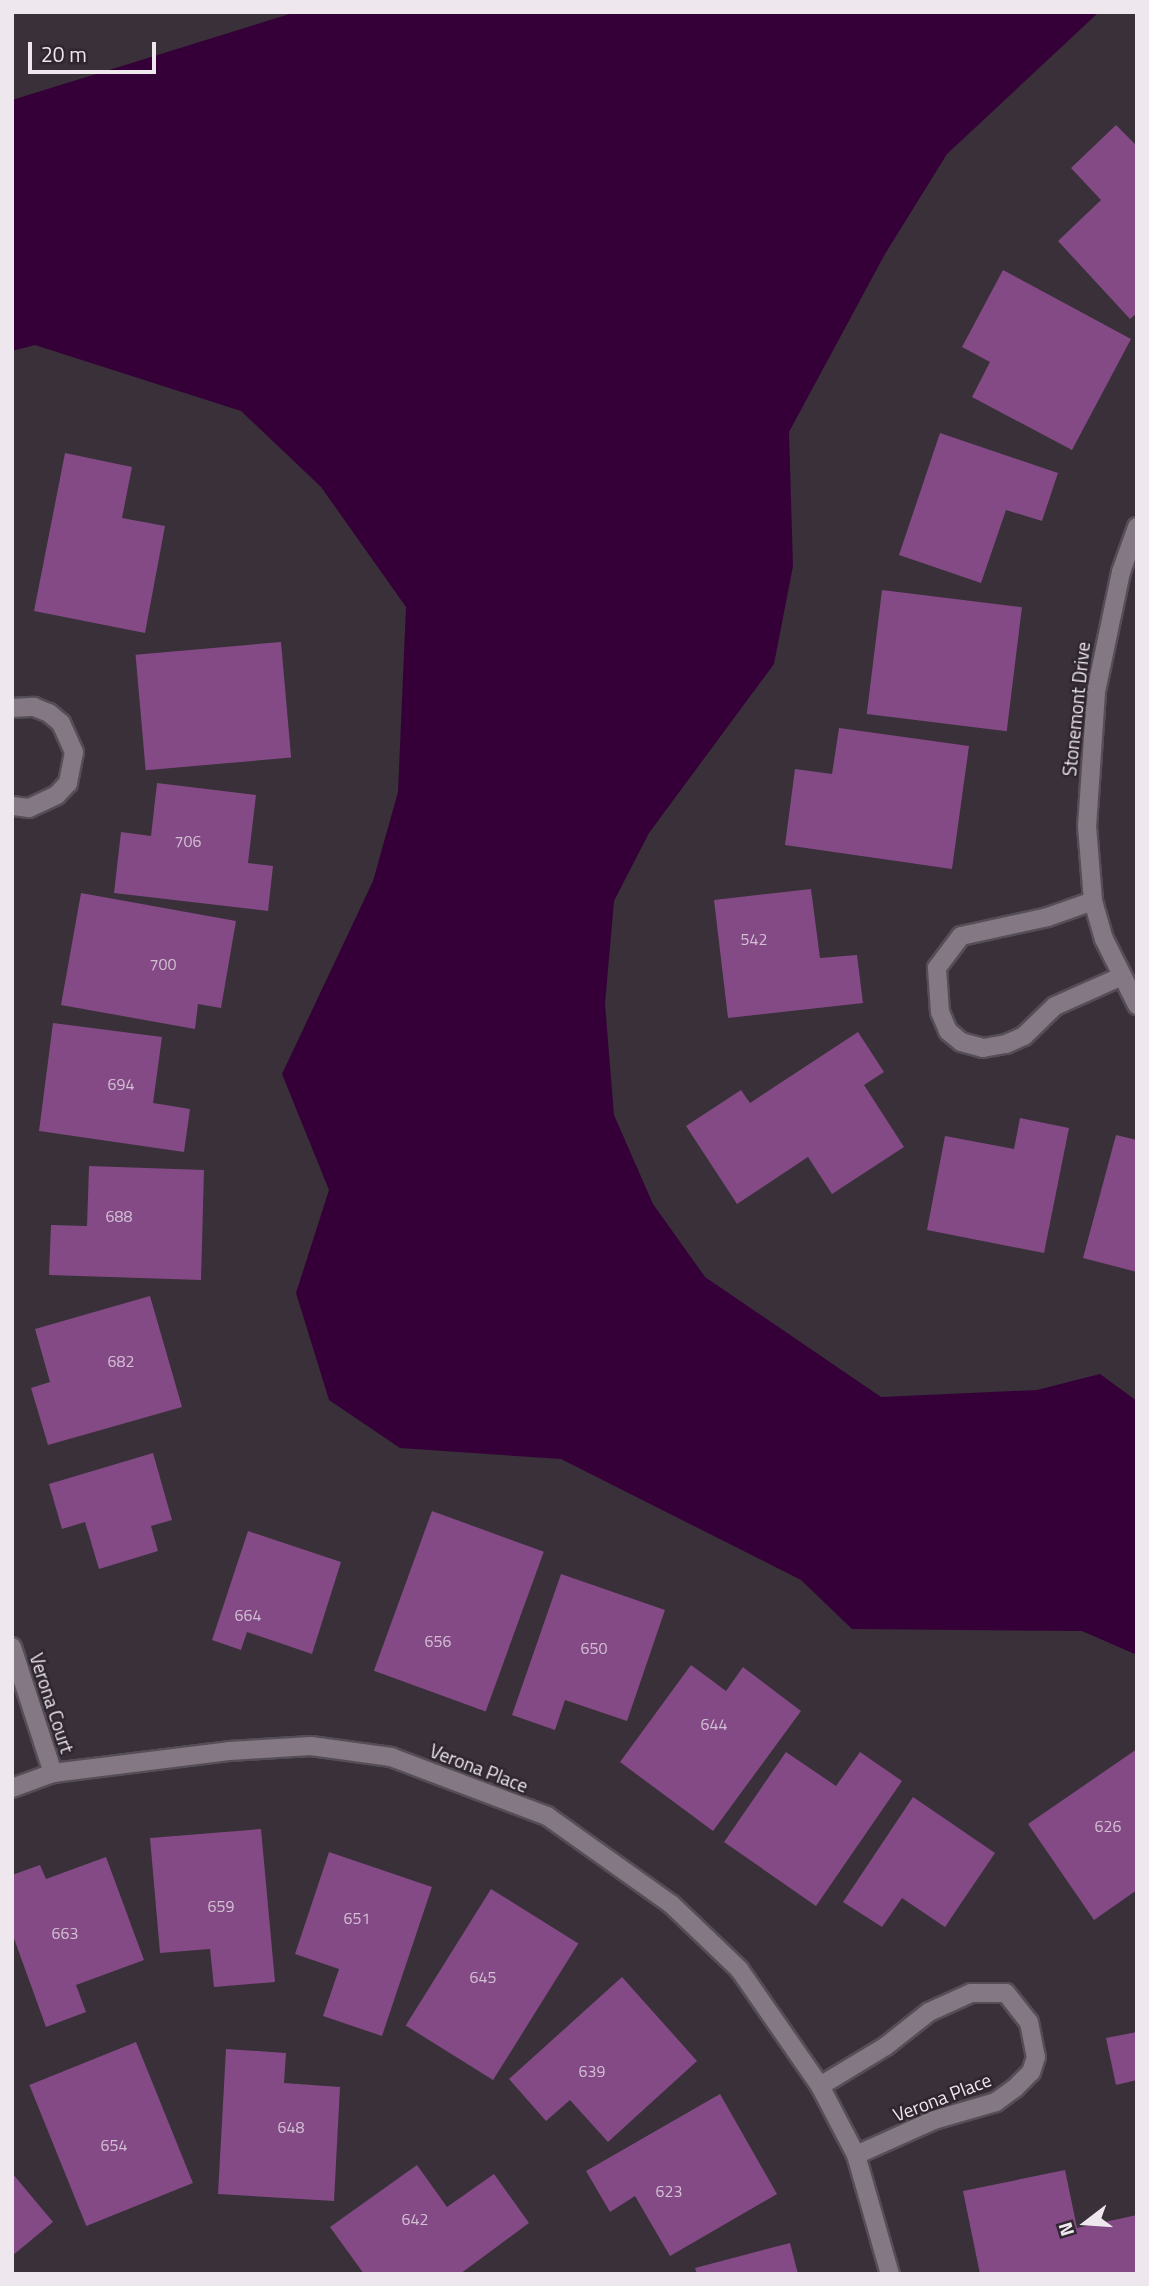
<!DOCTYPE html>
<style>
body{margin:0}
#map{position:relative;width:1149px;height:2286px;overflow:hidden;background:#393039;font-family:"Titillium Web",sans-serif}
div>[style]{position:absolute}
.water>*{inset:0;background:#350038}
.building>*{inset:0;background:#834a85;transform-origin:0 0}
.roads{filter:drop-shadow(2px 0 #564e56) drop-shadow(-2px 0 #564e56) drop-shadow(0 2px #564e56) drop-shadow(0 -2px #564e56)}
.minor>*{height:18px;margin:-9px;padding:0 9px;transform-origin:9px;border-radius:9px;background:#837883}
span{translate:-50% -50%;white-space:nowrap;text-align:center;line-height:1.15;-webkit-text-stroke:5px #2f262f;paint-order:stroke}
.number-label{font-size:16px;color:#d3c0d4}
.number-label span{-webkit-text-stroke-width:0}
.street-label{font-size:19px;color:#eee8ee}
.frame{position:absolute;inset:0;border:14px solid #eee8ee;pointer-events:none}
.north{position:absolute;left:1051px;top:2188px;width:70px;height:70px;-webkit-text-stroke:5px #2f262f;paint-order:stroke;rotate:253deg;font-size:19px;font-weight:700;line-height:28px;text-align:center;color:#eee8ee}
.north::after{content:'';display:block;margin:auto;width:24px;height:32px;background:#eee8ee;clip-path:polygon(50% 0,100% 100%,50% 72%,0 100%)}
.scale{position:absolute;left:28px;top:42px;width:128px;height:32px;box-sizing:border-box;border:4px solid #eee8ee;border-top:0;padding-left:9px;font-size:21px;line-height:24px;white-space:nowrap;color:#eee8ee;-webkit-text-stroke:5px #2f262f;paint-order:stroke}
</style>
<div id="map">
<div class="water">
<i style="clip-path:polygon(296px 12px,1099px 12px,947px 154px,885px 254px,789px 432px,793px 566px,774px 664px,649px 833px,614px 901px,605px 1004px,614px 1115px,653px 1204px,705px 1277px,881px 1397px,1037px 1390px,1100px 1374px,1137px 1401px,1137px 1655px,1082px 1631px,852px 1629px,801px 1580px,561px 1459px,400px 1448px,329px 1400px,296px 1293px,329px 1190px,282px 1074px,373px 881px,398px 792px,406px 607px,321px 487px,241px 411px,35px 345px,12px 351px,12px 100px)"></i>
</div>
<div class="building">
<i style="clip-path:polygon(1116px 125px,1137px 146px,1137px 313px,1130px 319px,1058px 241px,1101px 200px,1071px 168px)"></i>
<i style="clip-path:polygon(1003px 270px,1131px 339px,1072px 450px,972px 397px,990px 362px,962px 347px)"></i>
<i style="clip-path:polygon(940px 433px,1058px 473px,1042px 521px,1006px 510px,981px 583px,899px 555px)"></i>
<i style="clip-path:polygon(65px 453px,132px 467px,122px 518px,165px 526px,145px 633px,34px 611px)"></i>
<i style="left:882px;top:590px;width:141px;height:125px;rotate:7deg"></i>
<i style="left:281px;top:642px;width:116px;height:146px;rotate:85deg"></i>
<i style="clip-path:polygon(839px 728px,969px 746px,952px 869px,785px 845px,795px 769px,832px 774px)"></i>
<i style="clip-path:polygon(157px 783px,256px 795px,248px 863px,273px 866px,268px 911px,114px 893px,121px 832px,151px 836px)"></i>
<i style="clip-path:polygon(811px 889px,820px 958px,857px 955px,863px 1003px,728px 1018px,714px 900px)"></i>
<i style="clip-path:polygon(81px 893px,236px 921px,221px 1008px,198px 1004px,195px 1029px,61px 1005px)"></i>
<i style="clip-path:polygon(53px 1023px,162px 1037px,153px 1103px,190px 1109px,184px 1152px,39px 1131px)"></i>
<i style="clip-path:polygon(858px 1032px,884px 1072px,864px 1085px,904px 1147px,832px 1194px,808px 1157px,737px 1204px,686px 1126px,741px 1090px,750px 1103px)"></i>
<i style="clip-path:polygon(1020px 1118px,1069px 1128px,1044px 1253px,927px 1230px,945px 1136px,1014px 1149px)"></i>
<i style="clip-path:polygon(1116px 1135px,1137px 1140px,1137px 1272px,1083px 1258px)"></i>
<i style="clip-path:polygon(89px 1166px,204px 1170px,201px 1280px,49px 1275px,51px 1225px,87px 1226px)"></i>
<i style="clip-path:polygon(150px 1296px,182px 1407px,48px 1445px,31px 1388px,50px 1382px,35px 1329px)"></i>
<i style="clip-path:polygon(153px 1453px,172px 1520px,151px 1526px,158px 1551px,99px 1569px,85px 1522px,62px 1529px,49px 1484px)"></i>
<i style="left:432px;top:1511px;width:119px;height:170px;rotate:20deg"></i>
<i style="clip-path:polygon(248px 1531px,341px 1562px,312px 1654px,247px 1632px,241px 1650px,212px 1640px)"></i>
<i style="clip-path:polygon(561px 1574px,665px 1610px,627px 1721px,565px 1700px,555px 1730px,512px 1715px)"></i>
<i style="clip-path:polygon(691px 1665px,726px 1691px,743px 1667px,801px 1711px,713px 1831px,620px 1762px)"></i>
<i style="clip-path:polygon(1137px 1749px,1137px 1890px,1094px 1920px,1028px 1824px)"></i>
<i style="clip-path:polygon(786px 1752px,836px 1786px,860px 1752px,902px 1781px,816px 1906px,724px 1842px)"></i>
<i style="clip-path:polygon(913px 1797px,995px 1853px,945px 1927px,902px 1898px,882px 1927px,843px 1902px)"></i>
<i style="clip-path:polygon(261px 1829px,275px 1982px,214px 1987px,210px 1949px,160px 1953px,150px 1838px)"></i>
<i style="clip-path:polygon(329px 1852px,432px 1887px,382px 2036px,323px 2016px,339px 1969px,295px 1954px)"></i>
<i style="clip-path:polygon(106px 1857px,144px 1960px,76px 1985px,86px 2012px,46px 2027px,12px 1933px,12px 1875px,40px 1865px,46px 1879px)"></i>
<i style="left:491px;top:1889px;width:103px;height:161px;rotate:32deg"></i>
<i style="clip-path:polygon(622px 1977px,697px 2061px,608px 2142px,570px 2100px,546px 2121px,509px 2079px)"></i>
<i style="clip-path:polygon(1137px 2032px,1137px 2080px,1116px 2085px,1106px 2038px)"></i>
<i style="left:136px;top:2042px;width:152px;height:115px;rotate:68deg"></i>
<i style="clip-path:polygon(226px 2049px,286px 2053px,284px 2083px,340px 2087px,334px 2201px,218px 2194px)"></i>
<i style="clip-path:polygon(720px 2094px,777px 2194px,670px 2256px,635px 2196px,610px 2212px,586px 2171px)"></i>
<i style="clip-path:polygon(417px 2165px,447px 2207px,494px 2174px,529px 2223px,460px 2274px,364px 2274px,330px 2227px)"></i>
<i style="clip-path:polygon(1065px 2170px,1077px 2228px,1137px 2215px,1137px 2272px,980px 2274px,963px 2191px)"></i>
<i style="clip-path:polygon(12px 2173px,53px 2222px,12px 2256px)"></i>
<i style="clip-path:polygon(790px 2243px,798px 2274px,697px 2274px,695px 2268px)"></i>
</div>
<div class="roads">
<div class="minor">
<i style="left:1137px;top:527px;width:48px;rotate:109.6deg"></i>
<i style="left:1121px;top:572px;width:123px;rotate:101.8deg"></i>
<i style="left:1096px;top:692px;width:134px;rotate:93.8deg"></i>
<i style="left:1087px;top:826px;width:75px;rotate:85.4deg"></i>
<i style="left:1093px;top:901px;width:40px;rotate:74deg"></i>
<i style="left:1104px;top:939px;width:74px;rotate:63.4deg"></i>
<i style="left:12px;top:708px;width:22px;rotate:-3deg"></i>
<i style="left:34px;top:707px;width:16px;rotate:22deg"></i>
<i style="left:49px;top:713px;width:16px;rotate:40deg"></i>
<i style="left:61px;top:723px;width:32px;rotate:66deg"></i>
<i style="left:74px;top:752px;width:32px;rotate:101deg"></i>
<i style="left:68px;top:783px;width:16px;rotate:133deg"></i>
<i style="left:57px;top:795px;width:31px;rotate:155deg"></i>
<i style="left:29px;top:808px;width:17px;rotate:-173deg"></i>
<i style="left:1093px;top:901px;width:48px;rotate:160.4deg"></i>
<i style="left:1048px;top:917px;width:89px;rotate:167.7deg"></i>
<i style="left:961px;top:936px;width:40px;rotate:127deg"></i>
<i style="left:937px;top:968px;width:44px;rotate:86.1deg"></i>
<i style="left:940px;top:1012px;width:21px;rotate:67deg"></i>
<i style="left:948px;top:1031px;width:17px;rotate:40deg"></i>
<i style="left:961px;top:1042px;width:23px;rotate:15deg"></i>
<i style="left:983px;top:1048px;width:23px;rotate:-10deg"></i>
<i style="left:1006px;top:1044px;width:20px;rotate:-24deg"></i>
<i style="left:1024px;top:1036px;width:43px;rotate:-44.1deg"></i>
<i style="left:1055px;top:1006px;width:71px;rotate:-24deg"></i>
<i style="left:12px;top:1647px;width:133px;rotate:72deg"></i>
<i style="left:12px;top:1788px;width:44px;rotate:-20.1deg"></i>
<i style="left:53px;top:1773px;width:177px;rotate:-7.1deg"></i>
<i style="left:229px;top:1751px;width:82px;rotate:-3.5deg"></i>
<i style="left:311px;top:1746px;width:81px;rotate:7.8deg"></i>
<i style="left:391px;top:1757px;width:167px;rotate:20.7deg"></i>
<i style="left:547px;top:1816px;width:152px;rotate:35.4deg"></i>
<i style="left:671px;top:1904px;width:94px;rotate:43.7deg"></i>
<i style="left:739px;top:1969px;width:142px;rotate:55.3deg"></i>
<i style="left:820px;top:2086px;width:78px;rotate:62.4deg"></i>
<i style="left:856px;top:2155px;width:124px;rotate:74.1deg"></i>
<i style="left:820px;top:2086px;width:77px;rotate:-31.2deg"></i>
<i style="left:886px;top:2046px;width:55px;rotate:-38.3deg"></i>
<i style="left:929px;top:2012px;width:46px;rotate:-24.3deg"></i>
<i style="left:971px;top:1993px;width:35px"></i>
<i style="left:1006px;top:1993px;width:37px;rotate:52deg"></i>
<i style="left:1029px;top:2022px;width:36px;rotate:79deg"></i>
<i style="left:1036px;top:2057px;width:16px;rotate:108deg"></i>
<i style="left:1031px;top:2072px;width:23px;rotate:135deg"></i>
<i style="left:1015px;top:2088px;width:24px;rotate:144deg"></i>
<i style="left:996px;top:2102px;width:65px;rotate:163.8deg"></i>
<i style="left:934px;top:2120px;width:85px;rotate:155.8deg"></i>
</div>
</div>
<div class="number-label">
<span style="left:188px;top:841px">706</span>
<span style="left:754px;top:939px">542</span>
<span style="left:163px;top:964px">700</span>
<span style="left:121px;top:1084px">694</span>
<span style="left:119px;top:1216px">688</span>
<span style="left:121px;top:1361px">682</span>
<span style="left:248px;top:1615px">664</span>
<span style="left:438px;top:1641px">656</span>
<span style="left:594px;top:1648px">650</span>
<span style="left:714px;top:1724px">644</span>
<span style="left:1108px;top:1826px">626</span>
<span style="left:221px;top:1906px">659</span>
<span style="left:357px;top:1918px">651</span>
<span style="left:65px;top:1933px">663</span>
<span style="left:483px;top:1977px">645</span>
<span style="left:592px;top:2071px">639</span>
<span style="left:291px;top:2127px">648</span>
<span style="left:114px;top:2145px">654</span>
<span style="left:669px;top:2191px">623</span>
<span style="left:415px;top:2219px">642</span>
</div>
<div class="street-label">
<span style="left:1076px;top:709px;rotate:-84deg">Stonemont Drive</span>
<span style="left:52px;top:1703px;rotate:72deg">Verona Court</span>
<span style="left:479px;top:1768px;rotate:21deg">Verona Place</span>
<span style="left:942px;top:2097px;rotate:-21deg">Verona Place</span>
</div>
<div class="frame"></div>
<div class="north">N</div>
<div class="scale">20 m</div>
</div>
